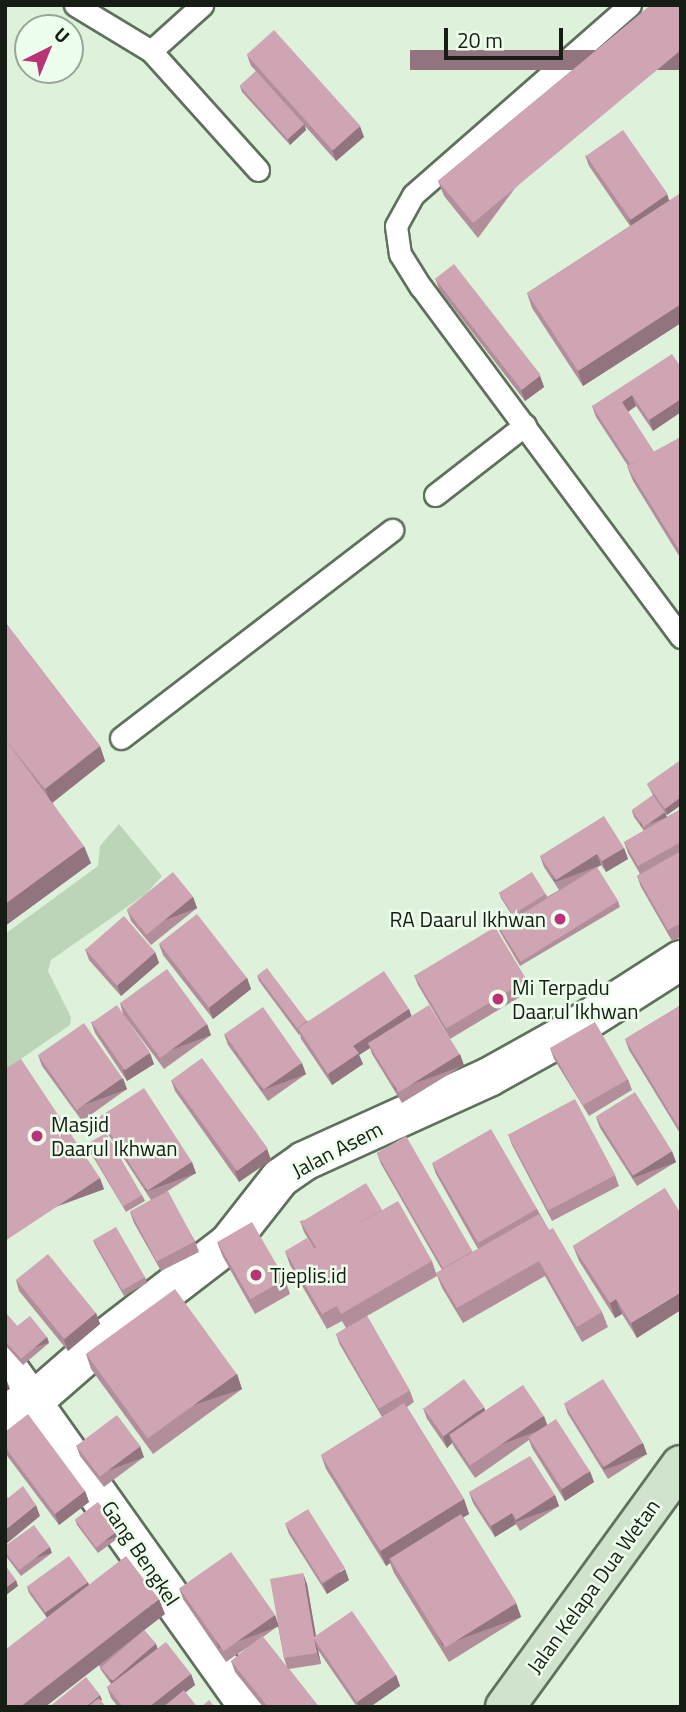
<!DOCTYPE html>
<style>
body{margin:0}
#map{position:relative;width:686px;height:1712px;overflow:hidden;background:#def2db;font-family:"Titillium Web",sans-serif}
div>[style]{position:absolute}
.green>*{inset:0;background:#bcd5b9}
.roads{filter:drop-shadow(2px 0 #5f715d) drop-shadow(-2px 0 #5f715d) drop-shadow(0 2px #5f715d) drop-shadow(0 -2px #5f715d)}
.lane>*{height:21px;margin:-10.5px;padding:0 10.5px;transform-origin:10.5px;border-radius:10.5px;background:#fff}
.street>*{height:38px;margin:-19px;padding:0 19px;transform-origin:19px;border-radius:19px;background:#fff}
.secondary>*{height:38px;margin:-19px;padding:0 19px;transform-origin:19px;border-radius:19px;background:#cfe3cd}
.wall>*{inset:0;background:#b28e9b}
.shaded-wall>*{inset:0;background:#91747e;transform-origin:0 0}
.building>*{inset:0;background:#cfa5b4;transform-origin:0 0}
.dots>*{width:19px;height:19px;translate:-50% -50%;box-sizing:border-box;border:4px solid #eefeec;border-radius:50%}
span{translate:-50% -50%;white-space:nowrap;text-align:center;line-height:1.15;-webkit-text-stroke:5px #eefeec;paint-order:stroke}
.poi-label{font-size:21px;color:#161d15}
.right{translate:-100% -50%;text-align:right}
.left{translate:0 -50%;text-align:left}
.street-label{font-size:21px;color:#161d15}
.frame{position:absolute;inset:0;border:7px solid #161d15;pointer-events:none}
.north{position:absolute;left:14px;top:14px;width:70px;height:70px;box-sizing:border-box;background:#eefeec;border:2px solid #98a496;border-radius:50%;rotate:43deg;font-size:19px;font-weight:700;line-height:28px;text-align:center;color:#161d15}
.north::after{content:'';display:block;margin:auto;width:24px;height:32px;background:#b93477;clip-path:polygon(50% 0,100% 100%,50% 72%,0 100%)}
.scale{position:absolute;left:444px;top:28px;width:119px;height:32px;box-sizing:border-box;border:4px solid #161d15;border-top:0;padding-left:9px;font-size:21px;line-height:24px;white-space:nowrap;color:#161d15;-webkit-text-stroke:5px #eefeec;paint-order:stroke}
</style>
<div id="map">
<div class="green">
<i style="clip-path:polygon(119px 824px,162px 876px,147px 893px,51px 960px,48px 971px,71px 1017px,70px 1025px,5px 1070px,5px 934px,98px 866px,100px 846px)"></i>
</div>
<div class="roads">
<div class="lane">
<i style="left:75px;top:5px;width:89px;rotate:31.2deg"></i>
<i style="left:151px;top:51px;width:160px;rotate:48deg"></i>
<i style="left:630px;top:5px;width:288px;rotate:138.8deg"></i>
<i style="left:413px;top:195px;width:35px;rotate:119deg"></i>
<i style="left:396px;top:226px;width:28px;rotate:82deg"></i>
<i style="left:400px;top:254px;width:39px;rotate:58deg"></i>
<i style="left:421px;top:287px;width:436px;rotate:53.4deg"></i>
<i style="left:151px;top:51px;width:69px;rotate:-42deg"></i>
<i style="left:435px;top:495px;width:114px;rotate:-37.9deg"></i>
<i style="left:121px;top:738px;width:342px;rotate:-37.5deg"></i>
</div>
<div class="street">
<i style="left:5px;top:1364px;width:421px;rotate:54.6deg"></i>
<i style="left:5px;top:1426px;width:135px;rotate:-41.1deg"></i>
<i style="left:107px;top:1337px;width:154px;rotate:-37.6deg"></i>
<i style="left:229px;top:1243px;width:83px;rotate:-51.9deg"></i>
<i style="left:280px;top:1178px;width:29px;rotate:-35deg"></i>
<i style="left:304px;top:1161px;width:203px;rotate:-24.4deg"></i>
<i style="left:489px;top:1077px;width:80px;rotate:-29.1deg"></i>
<i style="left:559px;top:1038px;width:145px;rotate:-32.6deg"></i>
</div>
<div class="secondary">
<i style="left:505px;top:1707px;width:299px;rotate:-54deg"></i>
</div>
</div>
<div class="wall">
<i style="clip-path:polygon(651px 5px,478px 238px,444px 196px,438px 181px)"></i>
<i style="clip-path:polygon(247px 55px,364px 137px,336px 161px,305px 126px,306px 130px,290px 145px,242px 92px,240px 86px,256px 71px,251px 66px)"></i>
<i style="clip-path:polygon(585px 155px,669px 201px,681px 193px,681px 323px,583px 386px,532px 308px,527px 293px,630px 226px,589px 166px)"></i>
<i style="clip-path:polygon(435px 278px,540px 376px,544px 387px,525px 401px,439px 289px)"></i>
<i style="clip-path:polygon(681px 367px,681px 412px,653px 431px,636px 406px,628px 412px,654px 452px,681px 437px,681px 559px,633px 481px,627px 466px,628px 466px,596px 417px,592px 406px)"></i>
<i style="clip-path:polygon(5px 622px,100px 746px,105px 761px,52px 802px,91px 863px,5px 926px)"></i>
<i style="clip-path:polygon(681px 760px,681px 805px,667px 815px,665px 812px,667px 817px,681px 809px,681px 937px,672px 941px,641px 887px,637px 876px,640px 874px,628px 853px,624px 842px,644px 831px,634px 817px,632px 811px,653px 795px,647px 784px)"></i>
<i style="clip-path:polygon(624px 848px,628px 859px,606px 872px,601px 865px,597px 868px,618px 901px,620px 907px,520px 966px,500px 932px,498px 926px,513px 917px,501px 898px,499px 892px,546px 894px,547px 897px,559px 890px,544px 867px,540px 856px)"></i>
<i style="clip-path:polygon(193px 897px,197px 908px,151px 945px,131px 921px,127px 910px)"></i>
<i style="clip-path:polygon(159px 944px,247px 978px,251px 989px,213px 1019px,163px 955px)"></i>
<i style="clip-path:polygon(85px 949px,155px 952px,159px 963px,121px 996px,89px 960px)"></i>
<i style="clip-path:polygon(257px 975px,307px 1021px,409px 1009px,411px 1016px,464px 1065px,402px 1103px,372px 1054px,370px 1048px,359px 1055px,363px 1064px,332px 1085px,301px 1039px,300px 1034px,299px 1035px,259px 981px)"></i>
<i style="clip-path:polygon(414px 975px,527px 980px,530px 991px,450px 1039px,418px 985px)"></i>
<i style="clip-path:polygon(120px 1003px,211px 1035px,164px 1069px,126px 1018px,154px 1064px,127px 1081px,95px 1033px,91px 1022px,123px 1014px)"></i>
<i style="clip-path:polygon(681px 1005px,681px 1135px,629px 1050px,625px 1039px)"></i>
<i style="clip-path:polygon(224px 1034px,306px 1074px,268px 1101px,228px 1045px)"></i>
<i style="clip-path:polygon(550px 1048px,628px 1079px,632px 1090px,589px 1116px,554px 1059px)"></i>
<i style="clip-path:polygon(38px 1055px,127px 1089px,82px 1121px,42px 1066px)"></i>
<i style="clip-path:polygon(171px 1080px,267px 1149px,271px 1160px,239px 1182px,175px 1091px)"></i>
<i style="clip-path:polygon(100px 1117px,196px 1173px,166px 1192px,195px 1241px,199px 1252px,161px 1271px,134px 1223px,130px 1212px,151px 1200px,104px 1128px)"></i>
<i style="clip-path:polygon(596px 1117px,676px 1162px,637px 1186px,600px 1128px)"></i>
<i style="clip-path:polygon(508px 1134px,615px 1175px,619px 1186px,552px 1221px,512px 1145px)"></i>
<i style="clip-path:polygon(87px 1144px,142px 1195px,145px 1201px,126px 1212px,89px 1150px)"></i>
<i style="clip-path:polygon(377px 1153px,472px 1252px,478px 1249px,436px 1174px,432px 1163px,537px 1209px,549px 1230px,602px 1312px,608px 1327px,582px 1342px,545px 1276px,463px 1323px,442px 1288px,436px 1273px,442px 1270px,381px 1164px)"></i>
<i style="clip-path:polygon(665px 1188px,637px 1338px,622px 1314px,615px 1318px,579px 1261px,573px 1246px)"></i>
<i style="clip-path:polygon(382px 1210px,432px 1261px,437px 1276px,367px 1316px,410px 1391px,414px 1402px,407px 1407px,464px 1499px,469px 1514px,463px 1517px,516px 1603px,521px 1617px,449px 1662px,394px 1573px,390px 1563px,386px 1566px,326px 1469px,321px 1455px,382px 1417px,340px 1345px,336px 1334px,346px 1328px,342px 1321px,327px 1329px,290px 1265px,285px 1251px,314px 1249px,304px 1232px,300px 1221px)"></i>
<i style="clip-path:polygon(93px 1240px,145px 1277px,147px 1283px,124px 1296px,95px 1245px)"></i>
<i style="clip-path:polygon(217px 1242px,285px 1279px,290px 1294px,255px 1314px,223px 1257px)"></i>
<i style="clip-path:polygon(16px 1280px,96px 1313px,100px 1324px,68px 1351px,19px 1291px)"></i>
<i style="clip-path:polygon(5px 1312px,17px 1326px,47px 1337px,49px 1343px,23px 1365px,5px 1345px)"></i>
<i style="clip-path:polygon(86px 1354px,237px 1374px,242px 1389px,153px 1454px,91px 1369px)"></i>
<i style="clip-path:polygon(564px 1403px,647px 1454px,608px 1479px,568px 1414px)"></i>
<i style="clip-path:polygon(423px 1408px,486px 1411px,547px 1425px,594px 1482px,565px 1501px,532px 1448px,529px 1440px,475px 1478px,454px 1447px,452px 1443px,447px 1448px,427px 1419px)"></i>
<i style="clip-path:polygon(5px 1432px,85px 1491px,89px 1502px,59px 1525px,5px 1453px)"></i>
<i style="clip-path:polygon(76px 1445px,144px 1457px,104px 1487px,80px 1456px)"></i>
<i style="clip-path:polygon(469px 1492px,555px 1495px,559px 1506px,520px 1531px,516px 1524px,495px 1537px,473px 1503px)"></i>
<i style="clip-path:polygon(75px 1519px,119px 1530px,121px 1536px,98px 1553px,77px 1525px)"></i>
<i style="clip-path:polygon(285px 1523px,349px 1580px,327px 1594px,289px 1534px)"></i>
<i style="clip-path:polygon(5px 1546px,52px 1553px,21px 1576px,5px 1555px)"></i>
<i style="clip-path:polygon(evenodd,307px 1584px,316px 1636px,396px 1675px,400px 1686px,370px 1707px,357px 1707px,318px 1650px,321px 1664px,289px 1669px,319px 1707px,263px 1707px,235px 1672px,231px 1661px,251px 1645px,226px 1662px,183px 1599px,179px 1588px,278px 1623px,307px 1584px,278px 1626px,284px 1658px,287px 1667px,263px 1637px,278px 1626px)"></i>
<i style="clip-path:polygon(89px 1585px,165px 1614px,144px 1630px,156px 1644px,157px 1648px,191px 1674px,195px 1685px,185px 1692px,197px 1707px,118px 1707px,111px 1698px,107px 1687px,111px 1684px,101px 1670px,99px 1665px,45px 1707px,5px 1707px,47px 1618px,29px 1593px,27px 1587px)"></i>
</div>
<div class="shaded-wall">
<i style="left:681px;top:50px;width:20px;height:271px;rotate:90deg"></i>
<i style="clip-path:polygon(304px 124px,306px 130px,290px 145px,288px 139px)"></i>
<i style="clip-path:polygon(360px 126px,364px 137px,336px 161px,332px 150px)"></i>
<i style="clip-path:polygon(667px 194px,671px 205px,633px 230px,629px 220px)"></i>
<i style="clip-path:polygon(681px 304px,681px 323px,583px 386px,578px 371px)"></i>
<i style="clip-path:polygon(540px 376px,544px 387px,525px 401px,521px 390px)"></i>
<i style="clip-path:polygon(632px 395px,636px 406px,626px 413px,622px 402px)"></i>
<i style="clip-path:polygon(681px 399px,681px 412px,653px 431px,649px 420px)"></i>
<i style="clip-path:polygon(100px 746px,105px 761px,51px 804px,45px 789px)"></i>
<i style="clip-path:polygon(681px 797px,681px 805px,667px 815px,665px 809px)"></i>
<i style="left:665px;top:812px;width:6px;height:27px;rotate:72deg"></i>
<i style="clip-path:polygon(84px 846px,91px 863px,5px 926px,5px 904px)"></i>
<i style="clip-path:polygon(624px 848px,628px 859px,606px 872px,602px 861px)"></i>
<i style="left:597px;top:854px;width:12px;height:49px;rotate:70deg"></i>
<i style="left:193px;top:897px;width:12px;height:59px;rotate:70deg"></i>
<i style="clip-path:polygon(155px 952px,159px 963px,121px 996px,117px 985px)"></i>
<i style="clip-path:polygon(247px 978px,251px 989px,213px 1019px,209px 1008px)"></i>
<i style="clip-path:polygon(409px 1009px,413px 1020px,368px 1043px,370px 1048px,359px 1055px,363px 1064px,332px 1085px,328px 1074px,353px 1046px)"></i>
<i style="left:207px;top:1024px;width:12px;height:58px;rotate:70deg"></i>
<i style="clip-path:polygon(150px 1053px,154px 1064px,127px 1081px,123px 1070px)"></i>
<i style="left:460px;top:1054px;width:12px;height:73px;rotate:70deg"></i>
<i style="left:302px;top:1063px;width:12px;height:47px;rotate:70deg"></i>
<i style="left:123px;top:1078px;width:12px;height:55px;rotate:70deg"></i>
<i style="clip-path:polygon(267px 1149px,271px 1160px,239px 1182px,235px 1171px)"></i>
<i style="left:672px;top:1151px;width:12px;height:46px;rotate:70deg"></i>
<i style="left:192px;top:1162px;width:12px;height:53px;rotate:70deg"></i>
<i style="left:100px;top:1178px;width:12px;height:114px;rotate:70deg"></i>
<i style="clip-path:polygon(681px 1292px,681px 1310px,637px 1338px,631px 1323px)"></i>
<i style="clip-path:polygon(616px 1299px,622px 1314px,615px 1318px,610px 1303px)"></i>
<i style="clip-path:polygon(96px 1313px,100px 1324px,68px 1351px,64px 1340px)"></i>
<i style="left:47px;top:1337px;width:6px;height:34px;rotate:72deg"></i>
<i style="left:237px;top:1374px;width:16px;height:110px;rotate:72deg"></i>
<i style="clip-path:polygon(5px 1376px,10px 1389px,5px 1392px)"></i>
<i style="clip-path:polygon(484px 1407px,488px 1418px,450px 1436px,452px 1443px,447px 1448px,443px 1437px)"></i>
<i style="left:544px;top:1416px;width:12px;height:89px;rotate:70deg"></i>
<i style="left:643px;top:1443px;width:12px;height:46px;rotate:70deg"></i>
<i style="left:140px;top:1446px;width:12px;height:50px;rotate:70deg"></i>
<i style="clip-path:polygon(590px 1471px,594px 1482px,565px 1501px,561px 1490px)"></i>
<i style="clip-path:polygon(85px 1491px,89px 1502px,59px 1525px,55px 1514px)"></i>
<i style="left:555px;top:1495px;width:12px;height:46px;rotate:70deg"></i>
<i style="clip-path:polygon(464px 1499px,469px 1514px,391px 1562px,389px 1558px,390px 1563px,386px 1566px,380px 1551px)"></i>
<i style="clip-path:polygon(36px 1505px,40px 1516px,5px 1545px,5px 1530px)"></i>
<i style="clip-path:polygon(512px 1513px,516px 1524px,495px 1537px,491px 1526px)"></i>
<i style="left:119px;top:1530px;width:6px;height:29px;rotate:72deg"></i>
<i style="left:50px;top:1547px;width:6px;height:39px;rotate:72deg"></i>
<i style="clip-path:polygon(345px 1569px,349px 1580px,327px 1594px,323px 1584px)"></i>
<i style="clip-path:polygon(303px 1573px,307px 1584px,317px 1643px,314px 1637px)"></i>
<i style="clip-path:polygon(16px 1580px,18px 1586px,5px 1596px,5px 1588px)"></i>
<i style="clip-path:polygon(88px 1582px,90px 1587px,47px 1618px,45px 1612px)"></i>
<i style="clip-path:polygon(159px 1599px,165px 1614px,45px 1707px,20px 1707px)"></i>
<i style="left:516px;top:1603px;width:15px;height:84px;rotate:70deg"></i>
<i style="left:275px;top:1615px;width:12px;height:64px;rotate:70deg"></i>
<i style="clip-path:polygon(314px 1639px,318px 1650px,321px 1664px,317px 1653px)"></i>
<i style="clip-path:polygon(156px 1644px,158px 1650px,113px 1686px,110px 1680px)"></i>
<i style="clip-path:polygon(191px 1674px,195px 1685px,167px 1707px,149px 1707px)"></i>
<i style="clip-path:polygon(396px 1675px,400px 1686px,370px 1707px,359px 1707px,357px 1702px)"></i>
<i style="clip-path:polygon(100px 1695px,102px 1700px,94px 1707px,85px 1707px)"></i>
</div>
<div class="building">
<i style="clip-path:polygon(651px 5px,681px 5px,681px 50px,473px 223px,438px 181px)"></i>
<i style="left:274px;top:30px;width:129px;height:37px;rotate:48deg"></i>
<i style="left:256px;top:71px;width:72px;height:22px;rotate:48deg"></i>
<i style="left:623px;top:130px;width:78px;height:45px;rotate:55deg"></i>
<i style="clip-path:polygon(681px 193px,681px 304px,578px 371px,527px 293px)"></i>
<i style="left:454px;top:264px;width:141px;height:24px;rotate:52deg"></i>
<i style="clip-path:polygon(672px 354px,681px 367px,681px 399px,649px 420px,632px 395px,622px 402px,654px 452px,630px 464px,592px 406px)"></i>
<i style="clip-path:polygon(681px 437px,681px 553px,627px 466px)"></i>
<i style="clip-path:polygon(5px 622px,100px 746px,45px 789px,5px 739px)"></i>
<i style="clip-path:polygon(5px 739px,84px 846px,5px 904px)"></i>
<i style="clip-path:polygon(681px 760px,681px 797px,665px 809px,647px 784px)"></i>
<i style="left:653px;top:795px;width:21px;height:26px;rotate:55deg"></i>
<i style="clip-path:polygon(681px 809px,681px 842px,638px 866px,624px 842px)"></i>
<i style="clip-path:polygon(604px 816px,624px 848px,602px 861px,597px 854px,556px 880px,540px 856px)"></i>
<i style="clip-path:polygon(681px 851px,681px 923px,668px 930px,637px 876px)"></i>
<i style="left:597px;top:867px;width:40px;height:115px;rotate:58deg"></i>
<i style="left:173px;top:872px;width:32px;height:60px;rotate:51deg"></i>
<i style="left:532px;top:872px;width:26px;height:39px;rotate:58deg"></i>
<i style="left:197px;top:914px;width:81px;height:48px;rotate:52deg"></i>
<i style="left:124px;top:916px;width:48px;height:51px;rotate:49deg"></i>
<i style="left:495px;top:927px;width:62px;height:94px;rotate:59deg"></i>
<i style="left:267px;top:968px;width:66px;height:12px;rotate:53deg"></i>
<i style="left:167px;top:969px;width:68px;height:58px;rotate:54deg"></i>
<i style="clip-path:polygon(384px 971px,409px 1009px,353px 1046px,359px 1053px,328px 1074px,298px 1028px)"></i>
<i style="left:117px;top:1005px;width:58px;height:31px;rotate:55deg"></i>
<i style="left:429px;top:1005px;width:58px;height:72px;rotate:58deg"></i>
<i style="clip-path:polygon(681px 1005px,681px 1131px,625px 1039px)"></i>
<i style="left:263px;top:1007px;width:68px;height:47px;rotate:55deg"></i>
<i style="left:595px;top:1022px;width:66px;height:52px;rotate:60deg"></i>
<i style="left:84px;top:1023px;width:67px;height:56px;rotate:55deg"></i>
<i style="left:202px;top:1058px;width:112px;height:38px;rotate:54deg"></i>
<i style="clip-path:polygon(21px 1059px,100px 1178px,5px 1241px,5px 1069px)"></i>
<i style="left:144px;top:1088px;width:88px;height:53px;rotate:57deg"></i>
<i style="left:635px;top:1092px;width:70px;height:46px;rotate:58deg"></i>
<i style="left:575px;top:1099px;width:86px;height:76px;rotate:62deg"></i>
<i style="left:491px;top:1129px;width:92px;height:68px;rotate:60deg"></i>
<i style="left:106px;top:1133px;width:72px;height:22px;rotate:60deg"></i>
<i style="left:406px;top:1136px;width:133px;height:34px;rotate:60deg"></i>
<i style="left:366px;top:1183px;width:31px;height:76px;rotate:59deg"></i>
<i style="clip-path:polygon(665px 1188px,681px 1214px,681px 1292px,631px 1323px,616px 1299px,610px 1303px,573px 1246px)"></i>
<i style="left:168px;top:1191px;width:57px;height:43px;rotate:62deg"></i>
<i style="clip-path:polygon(398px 1201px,432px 1261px,341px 1314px,337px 1306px,322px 1314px,285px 1251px,307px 1238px,314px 1249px)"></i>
<i style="clip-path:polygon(539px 1214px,549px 1230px,553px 1228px,602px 1312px,577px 1327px,539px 1261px,457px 1308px,436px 1273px)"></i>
<i style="left:252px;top:1222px;width:66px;height:40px;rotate:60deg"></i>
<i style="left:116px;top:1227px;width:58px;height:26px;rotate:60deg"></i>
<i style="left:48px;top:1254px;width:76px;height:41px;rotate:51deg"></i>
<i style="left:175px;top:1289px;width:105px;height:110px;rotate:54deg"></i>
<i style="clip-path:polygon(5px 1312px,17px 1326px,30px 1316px,47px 1337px,21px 1359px,5px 1341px)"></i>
<i style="left:367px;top:1316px;width:86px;height:36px;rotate:60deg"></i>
<i style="left:464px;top:1379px;width:34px;height:50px;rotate:54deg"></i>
<i style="left:603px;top:1379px;width:75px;height:46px;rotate:58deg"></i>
<i style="left:523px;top:1385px;width:37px;height:89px;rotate:56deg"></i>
<i style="left:404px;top:1403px;width:113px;height:98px;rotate:58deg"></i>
<i style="clip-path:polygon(28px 1414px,85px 1491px,55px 1514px,5px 1447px,5px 1432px)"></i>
<i style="left:117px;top:1415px;width:39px;height:51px;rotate:53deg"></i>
<i style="left:556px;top:1419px;width:62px;height:33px;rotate:57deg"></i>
<i style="clip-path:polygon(530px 1456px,555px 1495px,516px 1520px,512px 1513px,491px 1526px,469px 1492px)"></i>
<i style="clip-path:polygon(23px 1486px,36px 1505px,5px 1530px,5px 1494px,8px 1498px)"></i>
<i style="left:98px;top:1502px;width:35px;height:29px;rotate:53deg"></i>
<i style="left:308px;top:1509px;width:70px;height:27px;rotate:58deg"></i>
<i style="left:461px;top:1514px;width:105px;height:84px;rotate:58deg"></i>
<i style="clip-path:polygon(34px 1525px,50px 1547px,19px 1570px,5px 1552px,5px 1546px)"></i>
<i style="left:231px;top:1552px;width:77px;height:63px;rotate:55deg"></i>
<i style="left:69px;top:1556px;width:32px;height:52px;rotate:54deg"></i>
<i style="clip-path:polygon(126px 1556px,159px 1599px,20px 1707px,5px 1707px,5px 1650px)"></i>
<i style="clip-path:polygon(5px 1565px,16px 1580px,5px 1588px)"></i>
<i style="clip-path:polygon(303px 1573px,314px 1637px,352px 1611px,396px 1675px,357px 1702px,314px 1639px,317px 1653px,284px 1658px,270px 1579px)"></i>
<i style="left:144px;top:1630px;width:18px;height:57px;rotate:49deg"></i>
<i style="clip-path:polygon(262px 1636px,319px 1707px,268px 1707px,231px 1661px)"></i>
<i style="clip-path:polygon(166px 1642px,191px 1674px,149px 1707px,123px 1707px,107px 1687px)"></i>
<i style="clip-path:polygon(86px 1677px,100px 1695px,85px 1707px,49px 1707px)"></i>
<i style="clip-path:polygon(184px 1690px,197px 1707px,163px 1707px)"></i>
<i style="clip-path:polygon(99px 1698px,106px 1707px,87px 1707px)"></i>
<i style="clip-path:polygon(209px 1700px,215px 1707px,201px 1707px)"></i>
</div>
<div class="dots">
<i style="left:560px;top:919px;background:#b93477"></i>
<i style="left:498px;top:999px;background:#b93477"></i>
<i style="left:37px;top:1136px;background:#b93477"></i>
<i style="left:256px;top:1275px;background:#b93477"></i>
</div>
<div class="poi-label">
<span class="right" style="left:546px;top:919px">RA Daarul Ikhwan</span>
<span class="left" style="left:512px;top:999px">Mi Terpadu<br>Daarul Ikhwan</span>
<span class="left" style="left:51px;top:1136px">Masjid<br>Daarul Ikhwan</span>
<span class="left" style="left:270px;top:1275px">Tjeplis.id</span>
</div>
<div class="street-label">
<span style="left:337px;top:1149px;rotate:-27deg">Jalan Asem</span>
<span style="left:141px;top:1553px;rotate:56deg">Gang Bengkel</span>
<span style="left:593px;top:1586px;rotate:-54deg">Jalan Kelapa Dua Wetan</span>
</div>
<div class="frame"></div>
<div class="north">U</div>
<div class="scale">20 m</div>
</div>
